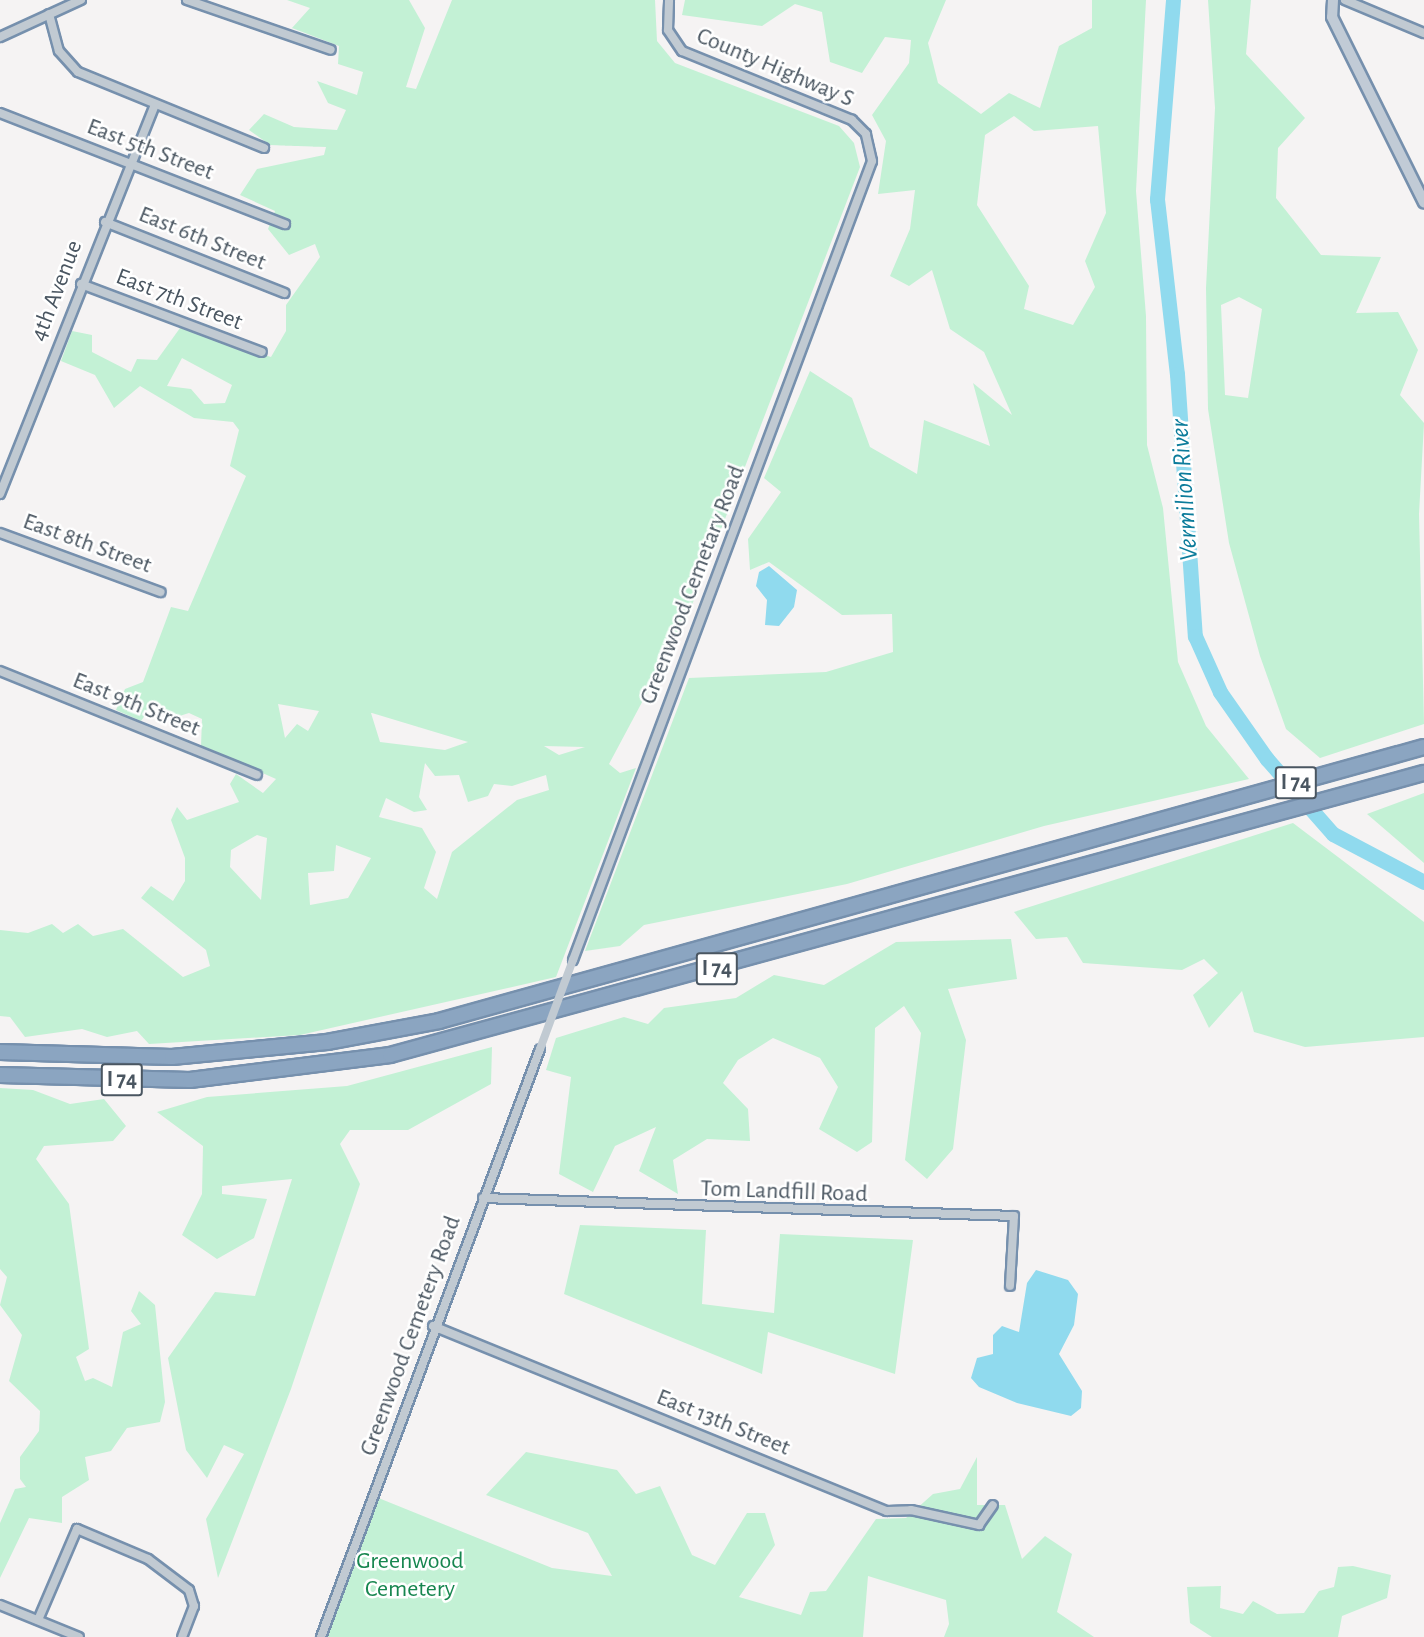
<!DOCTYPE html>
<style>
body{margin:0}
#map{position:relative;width:1424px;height:1637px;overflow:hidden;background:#f5f3f3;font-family:"Alegreya Sans",sans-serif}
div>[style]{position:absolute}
.green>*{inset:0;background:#c3f1d5}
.water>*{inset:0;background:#90daee}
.river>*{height:15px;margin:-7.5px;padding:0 7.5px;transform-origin:7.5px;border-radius:7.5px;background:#90daee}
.roads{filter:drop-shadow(2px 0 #7690ad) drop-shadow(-2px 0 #7690ad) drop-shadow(0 2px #7690ad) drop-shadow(0 -2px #7690ad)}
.street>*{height:8px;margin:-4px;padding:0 4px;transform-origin:4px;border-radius:4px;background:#c1cad2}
.secondary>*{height:10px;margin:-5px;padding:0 5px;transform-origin:5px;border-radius:5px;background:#c1cbd6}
.highway>*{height:14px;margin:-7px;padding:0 7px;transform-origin:7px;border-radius:7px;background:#8ba5c1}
.street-bridge>*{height:8px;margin:-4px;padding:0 4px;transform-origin:4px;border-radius:4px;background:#c1cad2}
span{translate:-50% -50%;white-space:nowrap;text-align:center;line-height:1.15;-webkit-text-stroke:5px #fff;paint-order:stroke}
.shield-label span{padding:2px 4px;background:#fff;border:2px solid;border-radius:4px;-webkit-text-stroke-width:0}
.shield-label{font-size:22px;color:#4a5661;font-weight:700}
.street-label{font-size:24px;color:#4a5661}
.park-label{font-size:24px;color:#17864f}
.water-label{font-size:26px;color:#0c7c9b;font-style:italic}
</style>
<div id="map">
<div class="green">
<i style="clip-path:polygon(evenodd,287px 0,409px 0,425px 28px,406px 87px,416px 89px,452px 0,655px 0,657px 41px,675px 63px,839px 126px,854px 143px,860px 167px,687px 618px,609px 764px,620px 773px,636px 768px,556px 977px,300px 1035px,149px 1044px,137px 1031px,107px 1037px,82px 1029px,25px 1037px,10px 1017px,0 1016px,0 930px,28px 933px,52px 924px,63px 933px,78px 924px,93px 936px,123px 929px,183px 977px,210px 966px,206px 950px,141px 898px,151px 886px,173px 901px,185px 881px,185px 858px,171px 820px,177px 807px,187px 820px,239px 802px,230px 784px,236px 774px,263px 793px,276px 779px,201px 746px,202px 719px,189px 713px,173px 718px,150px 708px,141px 721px,116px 710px,125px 689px,143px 682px,171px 607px,188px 611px,246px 476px,230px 466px,239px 430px,233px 422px,194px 418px,140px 386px,114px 408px,95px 375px,61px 361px,72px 331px,92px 335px,92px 352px,131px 372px,137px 359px,157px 360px,180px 328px,271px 357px,286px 331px,286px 305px,320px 257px,315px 244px,289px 255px,268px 229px,275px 211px,240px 195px,257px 169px,324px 155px,326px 147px,270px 145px,249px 130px,264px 114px,294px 127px,337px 130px,346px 110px,328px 103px,317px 81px,357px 95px,363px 72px,338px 64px,339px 46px,292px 28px,310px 8px,287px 0,182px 358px,232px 385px,225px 403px,204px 404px,191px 389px,167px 386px,182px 358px,287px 0,278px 704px,319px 711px,308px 731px,297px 724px,285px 738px,278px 704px,287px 0,371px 713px,372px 713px,468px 742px,445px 750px,380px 742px,371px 713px,287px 0,544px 746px,584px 747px,585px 747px,559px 755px,544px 746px,287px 0,425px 763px,435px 776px,459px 775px,468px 802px,488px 796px,494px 784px,512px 786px,546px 775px,549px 790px,517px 800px,452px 852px,437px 899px,424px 888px,436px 852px,422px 828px,379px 817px,386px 798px,414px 812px,427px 810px,419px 797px,425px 763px,287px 0,257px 835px,267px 838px,261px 900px,230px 867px,231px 850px,257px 835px,287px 0,336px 845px,371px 858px,348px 898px,310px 905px,308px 873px,334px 871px,336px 845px)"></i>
<i style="clip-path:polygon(evenodd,685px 0,946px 0,928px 43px,938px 83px,981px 114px,1009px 93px,1040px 108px,1059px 46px,1092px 28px,1092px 0,1146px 0,1136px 191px,1146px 316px,1147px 445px,1163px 508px,1178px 662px,1206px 726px,1249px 779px,1044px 826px,847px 884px,644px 925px,620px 946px,585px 951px,689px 678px,826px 672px,893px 652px,892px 614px,842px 615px,769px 562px,750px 570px,748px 539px,781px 492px,764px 478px,810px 371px,852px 398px,870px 447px,917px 474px,924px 420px,990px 446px,973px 383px,1012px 415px,984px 352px,950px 329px,932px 270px,909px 286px,890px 276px,910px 229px,915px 190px,878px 194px,886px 141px,872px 115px,909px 63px,911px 40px,885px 37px,862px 73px,830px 62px,822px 12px,795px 4px,762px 26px,682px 15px,685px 0,1014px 116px,1034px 131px,1098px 126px,1106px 213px,1085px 261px,1095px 287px,1073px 325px,1024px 309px,1029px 286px,977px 205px,985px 135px,1014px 116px)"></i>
<i style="clip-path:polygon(evenodd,1208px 0,1251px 0,1246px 54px,1305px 118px,1278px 148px,1276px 198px,1321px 255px,1381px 257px,1356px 313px,1398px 312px,1418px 350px,1400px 395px,1424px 423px,1419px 514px,1424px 724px,1320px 758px,1286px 729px,1260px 656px,1229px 543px,1208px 409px,1206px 288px,1215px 108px,1208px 0,1239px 297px,1262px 309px,1248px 398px,1225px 395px,1221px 305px,1239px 297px)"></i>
<i style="clip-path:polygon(1424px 793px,1424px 863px,1367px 814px)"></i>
<i style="clip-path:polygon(1293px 823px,1424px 922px,1424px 1037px,1305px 1047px,1254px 1032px,1242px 991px,1209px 1028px,1193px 995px,1218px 973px,1204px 959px,1182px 970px,1083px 963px,1067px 937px,1036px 939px,1014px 912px)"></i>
<i style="clip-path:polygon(1011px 939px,1017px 979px,948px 989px,966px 1040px,953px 1149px,927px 1179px,905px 1160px,921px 1033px,904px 1006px,875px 1028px,872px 1142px,857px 1152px,819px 1129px,838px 1087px,820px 1058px,773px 1038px,738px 1060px,723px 1083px,748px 1109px,750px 1141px,707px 1139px,673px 1160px,678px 1194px,639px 1171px,656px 1127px,615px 1146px,593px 1192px,559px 1174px,571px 1077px,546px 1070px,556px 1038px,624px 1017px,648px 1024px,664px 1008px,736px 998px,774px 975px,824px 985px,896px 942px)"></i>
<i style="clip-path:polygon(492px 1047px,491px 1084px,408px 1130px,350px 1130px,340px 1144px,360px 1184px,291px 1389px,218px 1578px,206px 1519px,244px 1454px,224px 1445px,207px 1478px,186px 1450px,168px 1358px,215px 1292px,255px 1296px,292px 1179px,222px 1186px,222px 1194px,267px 1199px,254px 1238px,217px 1259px,182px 1235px,202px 1194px,203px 1146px,157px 1112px,207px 1097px,347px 1086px)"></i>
<i style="clip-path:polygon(0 1088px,33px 1090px,70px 1104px,104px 1099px,126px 1126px,113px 1141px,44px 1146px,36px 1159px,69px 1204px,89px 1349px,76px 1357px,85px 1381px,93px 1378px,112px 1387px,123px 1332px,141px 1324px,131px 1311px,139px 1291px,155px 1305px,165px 1402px,160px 1422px,127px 1428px,111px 1451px,85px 1457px,89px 1480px,62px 1497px,62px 1523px,29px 1518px,0 1578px,0 1523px,15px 1489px,26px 1487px,20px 1479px,20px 1457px,39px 1431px,40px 1411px,9px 1381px,22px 1335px,0 1305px,7px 1277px,0 1269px)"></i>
<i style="clip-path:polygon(580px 1225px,706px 1230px,702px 1304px,774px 1313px,780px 1234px,913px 1240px,895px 1374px,768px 1332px,762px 1374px,564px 1294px)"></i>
<i style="clip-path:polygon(526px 1452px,617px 1470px,636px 1494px,660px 1486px,692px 1555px,715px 1565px,747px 1513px,765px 1513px,775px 1545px,739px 1597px,801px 1615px,810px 1592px,826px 1591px,876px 1519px,906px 1518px,933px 1494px,960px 1489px,977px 1457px,977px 1505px,1005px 1505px,1022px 1559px,1045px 1536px,1072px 1554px,1057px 1612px,1094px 1637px,944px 1637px,949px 1624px,946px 1600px,868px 1576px,863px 1637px,325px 1637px,376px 1497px,552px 1568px,612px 1576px,588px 1533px,486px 1495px)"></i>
<i style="clip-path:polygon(1353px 1566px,1391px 1575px,1387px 1598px,1342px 1616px,1338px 1637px,1212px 1637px,1190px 1623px,1187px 1587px,1221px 1586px,1220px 1608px,1243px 1614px,1253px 1601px,1277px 1614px,1304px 1613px,1319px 1591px,1334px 1587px,1338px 1567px)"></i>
</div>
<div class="water">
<i style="clip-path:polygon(769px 566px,797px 590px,794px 607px,779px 626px,765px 625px,767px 600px,756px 586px,759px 572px)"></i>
<i style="clip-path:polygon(1036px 1270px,1068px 1280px,1078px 1294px,1074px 1325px,1059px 1354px,1082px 1391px,1081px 1408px,1071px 1416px,1017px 1403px,979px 1387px,971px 1378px,977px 1358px,993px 1354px,993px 1335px,1002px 1326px,1019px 1332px,1027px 1283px)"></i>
</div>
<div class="river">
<i style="left:1173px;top:0;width:200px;rotate:94.6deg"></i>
<i style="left:1157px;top:199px;width:176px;rotate:83.5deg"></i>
<i style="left:1177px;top:374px;width:263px;rotate:86.1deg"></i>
<i style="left:1195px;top:636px;width:61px;rotate:65.9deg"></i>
<i style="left:1220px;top:692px;width:82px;rotate:55deg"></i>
<i style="left:1267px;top:759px;width:100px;rotate:48.7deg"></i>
<i style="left:1333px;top:834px;width:103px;rotate:27.8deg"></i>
</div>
<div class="roads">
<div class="street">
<i style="left:187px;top:0;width:152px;rotate:19.1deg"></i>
<i style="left:1345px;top:0;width:86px;rotate:22.7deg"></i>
<i style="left:49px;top:14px;width:38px;rotate:75deg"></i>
<i style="left:59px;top:51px;width:28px;rotate:48deg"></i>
<i style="left:78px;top:72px;width:201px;rotate:22.2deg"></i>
<i style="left:0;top:37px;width:89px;rotate:-24.6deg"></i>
<i style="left:0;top:113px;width:306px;rotate:21.3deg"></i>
<i style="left:105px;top:222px;width:193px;rotate:21.6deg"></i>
<i style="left:81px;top:284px;width:193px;rotate:20.6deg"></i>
<i style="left:0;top:494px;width:419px;rotate:-68.3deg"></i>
<i style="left:0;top:533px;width:171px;rotate:20.2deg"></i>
<i style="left:0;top:671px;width:277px;rotate:22deg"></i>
<i style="left:573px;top:960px;width:853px;rotate:-69.48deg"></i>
<i style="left:872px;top:161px;width:28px;rotate:-103deg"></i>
<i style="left:866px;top:134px;width:20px;rotate:-135deg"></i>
<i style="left:852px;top:120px;width:183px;rotate:-157.9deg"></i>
<i style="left:682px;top:51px;width:25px;rotate:-124deg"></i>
<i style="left:668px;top:30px;width:30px;rotate:-88deg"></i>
<i style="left:483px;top:1198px;width:531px;rotate:1.94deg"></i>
<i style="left:1014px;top:1216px;width:70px;rotate:93.3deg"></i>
<i style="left:433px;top:1326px;width:490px;rotate:22.2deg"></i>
<i style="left:887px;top:1511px;width:24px;rotate:-2deg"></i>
<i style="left:911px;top:1510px;width:70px;rotate:12.4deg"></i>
<i style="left:979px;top:1525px;width:24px;rotate:-55deg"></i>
<i style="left:0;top:1605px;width:85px;rotate:22.1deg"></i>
<i style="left:38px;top:1620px;width:99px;rotate:-66.8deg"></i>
<i style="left:77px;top:1529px;width:77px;rotate:22.9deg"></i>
<i style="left:148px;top:1559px;width:51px;rotate:37.1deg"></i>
<i style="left:189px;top:1590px;width:17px;rotate:73deg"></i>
<i style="left:194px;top:1606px;width:33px;rotate:111deg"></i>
<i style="left:321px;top:1637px;width:627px;rotate:-69.57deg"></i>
</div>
<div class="secondary">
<i style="left:1333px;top:0;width:17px;rotate:93deg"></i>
<i style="left:1332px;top:17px;width:207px;rotate:63.6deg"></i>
</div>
<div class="highway">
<i style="left:0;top:1052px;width:172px;rotate:1.7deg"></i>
<i style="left:172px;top:1057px;width:156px;rotate:-5.5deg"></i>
<i style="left:327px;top:1042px;width:114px;rotate:-10.6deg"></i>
<i style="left:439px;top:1021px;width:1022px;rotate:-15.55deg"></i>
<i style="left:0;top:1075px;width:190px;rotate:1.5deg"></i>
<i style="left:190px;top:1080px;width:202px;rotate:-7.1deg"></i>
<i style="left:390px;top:1055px;width:1072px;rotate:-15.26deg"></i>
</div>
</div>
<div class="street-bridge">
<i style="left:540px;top:1049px;width:95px;rotate:-69.7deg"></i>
</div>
<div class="shield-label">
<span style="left:1296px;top:783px">I 74</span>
<span style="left:717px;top:969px">I 74</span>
<span style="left:122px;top:1080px">I 74</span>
</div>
<div class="street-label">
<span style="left:775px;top:68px;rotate:23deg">County Highway S</span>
<span style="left:150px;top:150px;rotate:21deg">East 5th Street</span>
<span style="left:202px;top:239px;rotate:22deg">East 6th Street</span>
<span style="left:57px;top:291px;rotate:-69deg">4th Avenue</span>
<span style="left:179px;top:300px;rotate:21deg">East 7th Street</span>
<span style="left:87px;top:544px;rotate:20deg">East 8th Street</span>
<span style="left:693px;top:585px;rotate:-69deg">Greenwood Cemetary Road</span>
<span style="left:136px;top:705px;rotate:22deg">East 9th Street</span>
<span style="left:784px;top:1192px;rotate:2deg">Tom Landfill Road</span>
<span style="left:411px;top:1336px;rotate:-70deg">Greenwood Cemetery Road</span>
<span style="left:723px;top:1423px;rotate:22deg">East 13th Street</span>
</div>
<div class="park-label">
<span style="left:410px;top:1576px">Greenwood<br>Cemetery</span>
</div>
<div class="water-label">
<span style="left:1185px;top:490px;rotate:-94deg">Vermilion River</span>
</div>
</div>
